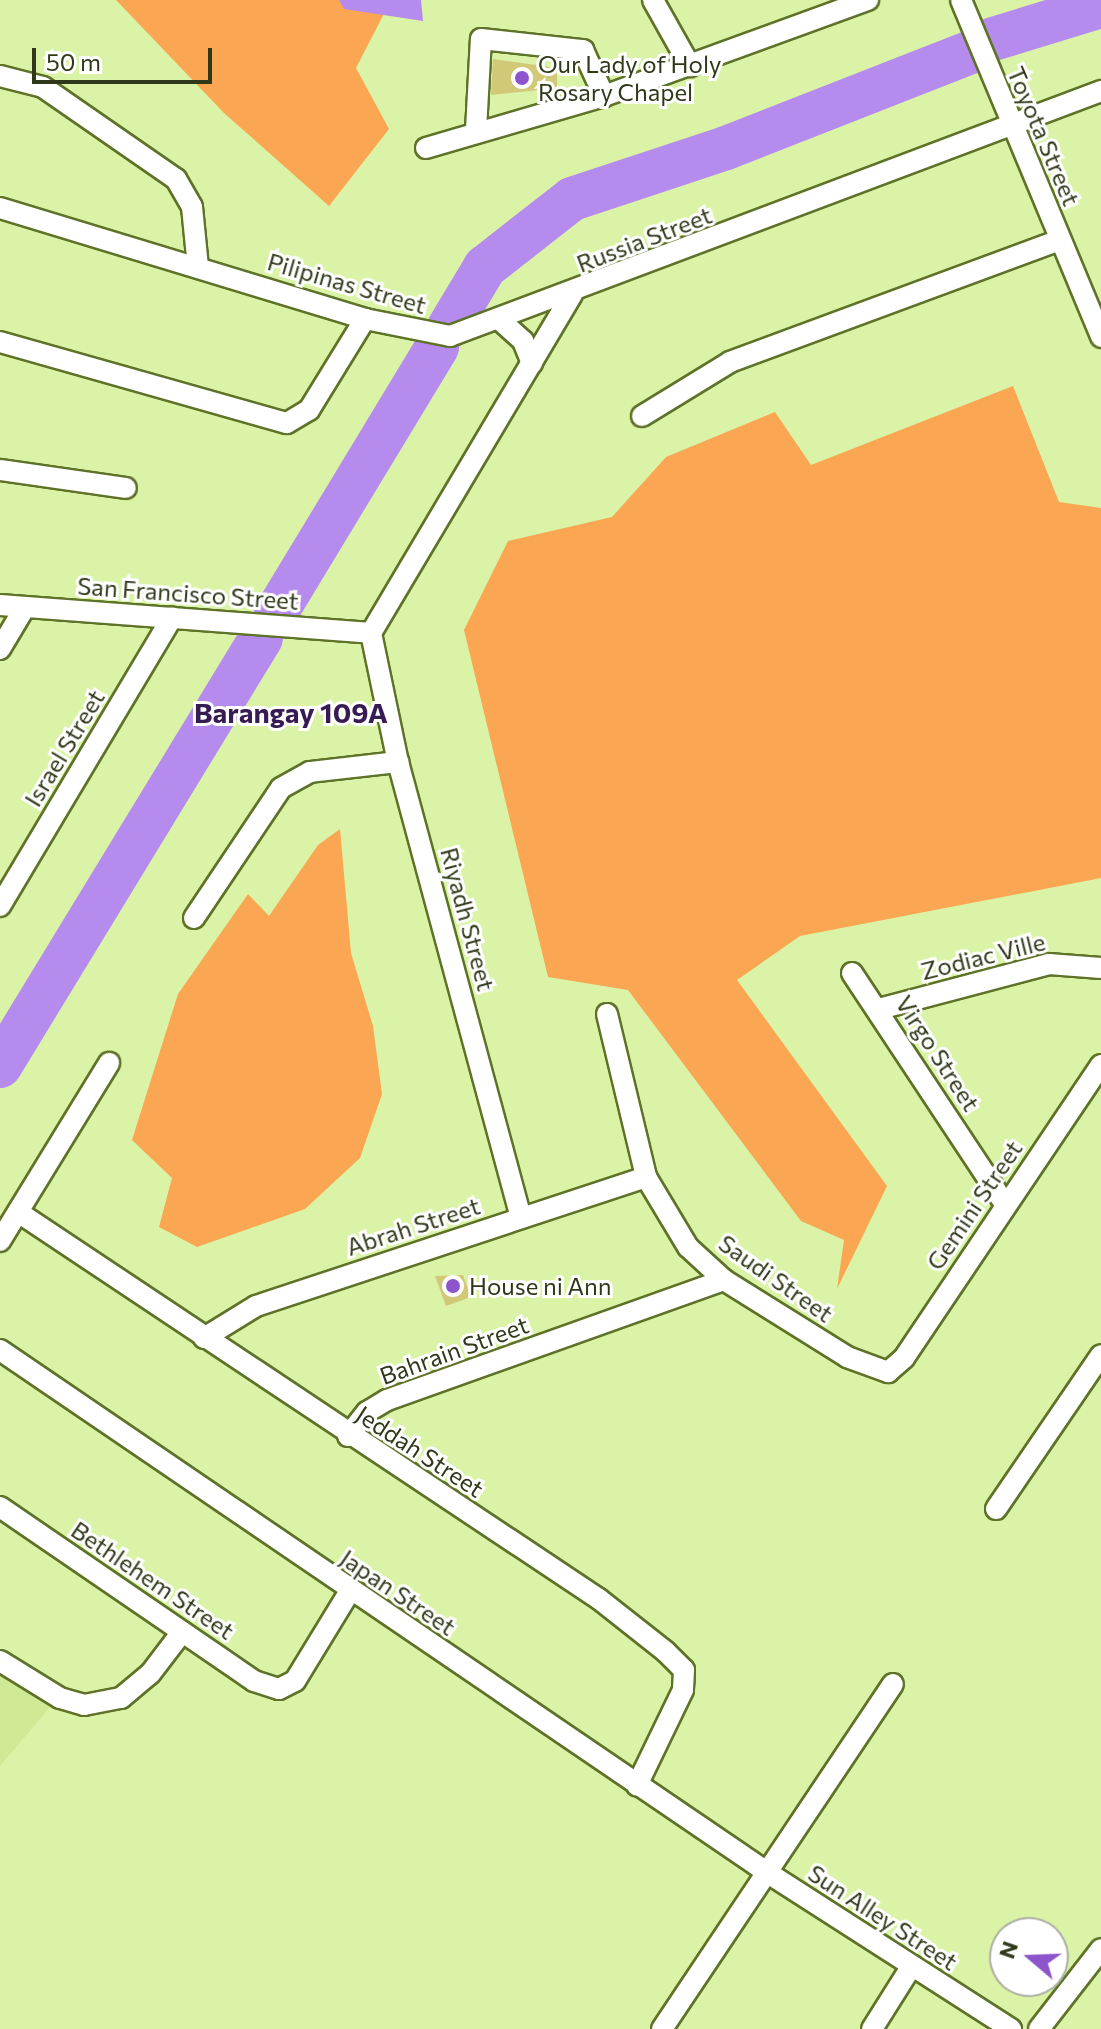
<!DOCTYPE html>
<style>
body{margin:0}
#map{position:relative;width:1101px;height:2029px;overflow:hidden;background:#daf3a6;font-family:Commissioner,sans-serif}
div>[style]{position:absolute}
.built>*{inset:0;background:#cfe995}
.green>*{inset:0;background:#fba652}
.water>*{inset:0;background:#b68bee}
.river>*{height:44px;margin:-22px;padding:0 22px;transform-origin:22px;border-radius:22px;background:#b68bee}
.building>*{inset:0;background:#d1c878}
.roads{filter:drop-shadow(2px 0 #5e7228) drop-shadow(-2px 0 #5e7228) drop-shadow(0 2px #5e7228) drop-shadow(0 -2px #5e7228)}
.street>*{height:20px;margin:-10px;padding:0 10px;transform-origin:10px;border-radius:10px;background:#fff}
.dots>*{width:22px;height:22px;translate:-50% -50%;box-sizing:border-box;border:4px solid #fff;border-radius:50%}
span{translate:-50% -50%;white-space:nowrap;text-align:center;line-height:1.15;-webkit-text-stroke:6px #fff;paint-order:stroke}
.poi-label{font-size:24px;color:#2f391a}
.left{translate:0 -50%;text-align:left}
.street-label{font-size:24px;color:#2f391a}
.quarter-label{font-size:28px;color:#371c54;font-weight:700}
.north{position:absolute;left:989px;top:1917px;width:80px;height:80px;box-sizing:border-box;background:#fff;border:2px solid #acb0a3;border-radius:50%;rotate:289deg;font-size:22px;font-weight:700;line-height:32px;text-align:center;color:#2f391a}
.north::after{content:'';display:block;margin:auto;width:28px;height:36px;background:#8d55cc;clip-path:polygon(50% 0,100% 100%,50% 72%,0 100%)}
.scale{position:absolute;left:32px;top:48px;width:180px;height:36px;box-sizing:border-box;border:4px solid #2f391a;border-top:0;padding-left:10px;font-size:24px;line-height:28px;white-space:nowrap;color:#2f391a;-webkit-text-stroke:6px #fff;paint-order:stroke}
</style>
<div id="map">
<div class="built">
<i style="clip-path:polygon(0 1670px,51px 1706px,0 1766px)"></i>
</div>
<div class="green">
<i style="clip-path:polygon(116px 0,391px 0,356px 68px,389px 129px,329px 206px,224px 113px)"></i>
<i style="clip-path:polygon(1013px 386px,1059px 502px,1101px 508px,1101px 878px,800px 936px,737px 980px,887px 1186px,837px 1289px,844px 1240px,801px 1221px,628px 990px,548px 977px,464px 630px,508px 541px,612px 517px,666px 457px,775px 412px,811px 465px)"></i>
<i style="clip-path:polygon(340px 829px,351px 953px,373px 1026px,382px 1094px,360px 1158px,305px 1209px,197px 1247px,159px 1227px,172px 1178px,132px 1140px,178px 994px,248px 894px,269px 916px,318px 845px)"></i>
</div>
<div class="water">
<i style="clip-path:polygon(339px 0,421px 0,423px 21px,344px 9px)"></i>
</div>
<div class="river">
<i style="left:990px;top:40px;width:116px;rotate:-17deg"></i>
<i style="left:449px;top:327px;width:70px;rotate:-59deg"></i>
<i style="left:485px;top:267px;width:110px;rotate:-38deg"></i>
<i style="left:572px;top:199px;width:162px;rotate:-18.3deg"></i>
<i style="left:726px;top:148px;width:260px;rotate:-21.4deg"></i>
<i style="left:276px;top:613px;width:311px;rotate:-58.8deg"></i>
<i style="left:0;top:1066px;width:501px;rotate:-58.62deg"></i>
</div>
<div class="building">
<i style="clip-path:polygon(493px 59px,557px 68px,557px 88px,491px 95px)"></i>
<i style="clip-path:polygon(463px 1275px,471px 1297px,446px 1306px,435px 1276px)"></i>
</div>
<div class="roads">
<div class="street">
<i style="left:653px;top:0;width:76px;rotate:60.7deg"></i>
<i style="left:961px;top:0;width:365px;rotate:67.4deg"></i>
<i style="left:0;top:76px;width:44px;rotate:14.3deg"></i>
<i style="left:43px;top:87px;width:162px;rotate:34.7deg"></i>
<i style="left:176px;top:179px;width:32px;rotate:60deg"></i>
<i style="left:192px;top:207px;width:60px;rotate:84.3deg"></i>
<i style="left:476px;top:130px;width:91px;rotate:-86.9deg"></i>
<i style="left:481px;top:39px;width:103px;rotate:6.2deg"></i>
<i style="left:583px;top:50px;width:51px;rotate:65.5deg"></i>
<i style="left:426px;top:148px;width:185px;rotate:-16.3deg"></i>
<i style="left:604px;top:96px;width:281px;rotate:-20deg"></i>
<i style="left:0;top:208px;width:382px;rotate:16.9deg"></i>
<i style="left:365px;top:319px;width:87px;rotate:11.3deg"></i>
<i style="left:450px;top:336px;width:696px;rotate:-20.62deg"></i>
<i style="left:501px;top:321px;width:30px;rotate:42deg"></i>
<i style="left:523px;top:341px;width:24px;rotate:68deg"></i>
<i style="left:0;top:342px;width:298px;rotate:15.8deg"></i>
<i style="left:287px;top:423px;width:26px;rotate:-31deg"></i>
<i style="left:309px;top:410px;width:107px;rotate:-58.4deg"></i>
<i style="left:642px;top:416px;width:103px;rotate:-31.5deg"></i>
<i style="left:730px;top:362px;width:352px;rotate:-20.3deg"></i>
<i style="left:0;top:470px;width:127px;rotate:8.1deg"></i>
<i style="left:0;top:605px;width:372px;rotate:4.3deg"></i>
<i style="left:371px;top:633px;width:132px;rotate:78.2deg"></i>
<i style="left:398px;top:762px;width:472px;rotate:74.9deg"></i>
<i style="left:371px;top:633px;width:394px;rotate:-59.3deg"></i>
<i style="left:0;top:649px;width:49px;rotate:-59.2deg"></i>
<i style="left:0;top:906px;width:336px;rotate:-59.2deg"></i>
<i style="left:194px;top:918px;width:156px;rotate:-56.2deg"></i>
<i style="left:281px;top:788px;width:33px;rotate:-29deg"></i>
<i style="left:310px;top:772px;width:89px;rotate:-6.5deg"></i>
<i style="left:852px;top:973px;width:276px;rotate:56.5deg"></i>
<i style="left:879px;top:1009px;width:176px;rotate:-14.8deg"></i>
<i style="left:1049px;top:964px;width:52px;rotate:4.4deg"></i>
<i style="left:607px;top:1014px;width:168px;rotate:76.5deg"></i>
<i style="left:646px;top:1177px;width:82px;rotate:59deg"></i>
<i style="left:688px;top:1247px;width:49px;rotate:42.5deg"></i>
<i style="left:724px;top:1280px;width:145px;rotate:32deg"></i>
<i style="left:847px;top:1357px;width:44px;rotate:20.1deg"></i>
<i style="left:888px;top:1372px;width:21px;rotate:-41deg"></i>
<i style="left:904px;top:1358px;width:353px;rotate:-56.1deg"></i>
<i style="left:18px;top:1212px;width:698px;rotate:33.67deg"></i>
<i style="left:599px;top:1599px;width:85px;rotate:38.3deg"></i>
<i style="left:666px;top:1652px;width:25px;rotate:45deg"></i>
<i style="left:684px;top:1670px;width:20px;rotate:93deg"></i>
<i style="left:683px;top:1690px;width:106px;rotate:115.8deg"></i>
<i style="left:0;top:1241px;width:209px;rotate:-58.5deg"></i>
<i style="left:204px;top:1338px;width:61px;rotate:-31.6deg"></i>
<i style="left:256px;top:1306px;width:411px;rotate:-18.3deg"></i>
<i style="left:0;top:1350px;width:929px;rotate:34.25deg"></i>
<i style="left:768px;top:1873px;width:289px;rotate:32.7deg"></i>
<i style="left:348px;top:1436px;width:31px;rotate:-52deg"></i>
<i style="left:367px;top:1412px;width:23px;rotate:-31deg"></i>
<i style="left:387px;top:1400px;width:358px;rotate:-19.6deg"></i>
<i style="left:0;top:1507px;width:308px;rotate:34.4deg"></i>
<i style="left:254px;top:1681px;width:26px;rotate:18deg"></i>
<i style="left:279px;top:1689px;width:18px;rotate:-27deg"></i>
<i style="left:295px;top:1681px;width:105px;rotate:-58.6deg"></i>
<i style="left:996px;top:1509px;width:186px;rotate:-55.7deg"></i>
<i style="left:0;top:1661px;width:70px;rotate:31.7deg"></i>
<i style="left:60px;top:1698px;width:25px;rotate:16deg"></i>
<i style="left:84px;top:1705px;width:38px;rotate:-11deg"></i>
<i style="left:121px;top:1698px;width:38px;rotate:-40deg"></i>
<i style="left:150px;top:1674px;width:53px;rotate:-52.7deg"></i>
<i style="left:662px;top:2029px;width:415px;rotate:-56.2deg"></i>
<i style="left:872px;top:2029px;width:73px;rotate:-57.8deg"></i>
<i style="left:1039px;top:2029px;width:101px;rotate:-52.2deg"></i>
</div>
</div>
<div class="dots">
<i style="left:522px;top:78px;background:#8d55cc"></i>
<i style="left:453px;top:1286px;background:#8d55cc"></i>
</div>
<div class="poi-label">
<span class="left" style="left:538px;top:78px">Our Lady of Holy<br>Rosary Chapel</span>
<span class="left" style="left:469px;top:1286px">House ni Ann</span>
</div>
<div class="street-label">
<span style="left:1044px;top:136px;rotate:67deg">Toyota Street</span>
<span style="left:644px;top:239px;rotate:-21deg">Russia Street</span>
<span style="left:347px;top:283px;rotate:16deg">Pilipinas Street</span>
<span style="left:188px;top:593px;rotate:4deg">San Francisco Street</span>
<span style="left:64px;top:748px;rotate:-59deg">Israel Street</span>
<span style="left:468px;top:919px;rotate:75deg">Riyadh Street</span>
<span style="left:983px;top:956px;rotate:-14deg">Zodiac Ville</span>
<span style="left:938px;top:1053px;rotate:57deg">Virgo Street</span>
<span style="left:974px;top:1205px;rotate:-56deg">Gemini Street</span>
<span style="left:413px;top:1226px;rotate:-18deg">Abrah Street</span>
<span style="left:776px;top:1278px;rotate:35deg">Saudi Street</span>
<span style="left:454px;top:1350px;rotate:-20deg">Bahrain Street</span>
<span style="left:420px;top:1451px;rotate:33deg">Jeddah Street</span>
<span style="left:153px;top:1580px;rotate:34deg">Bethlehem Street</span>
<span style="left:398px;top:1592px;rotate:34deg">Japan Street</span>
<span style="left:883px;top:1917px;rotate:33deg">Sun Alley Street</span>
</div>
<div class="quarter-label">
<span style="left:291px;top:712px">Barangay 109A</span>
</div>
<div class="north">N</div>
<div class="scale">50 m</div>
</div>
